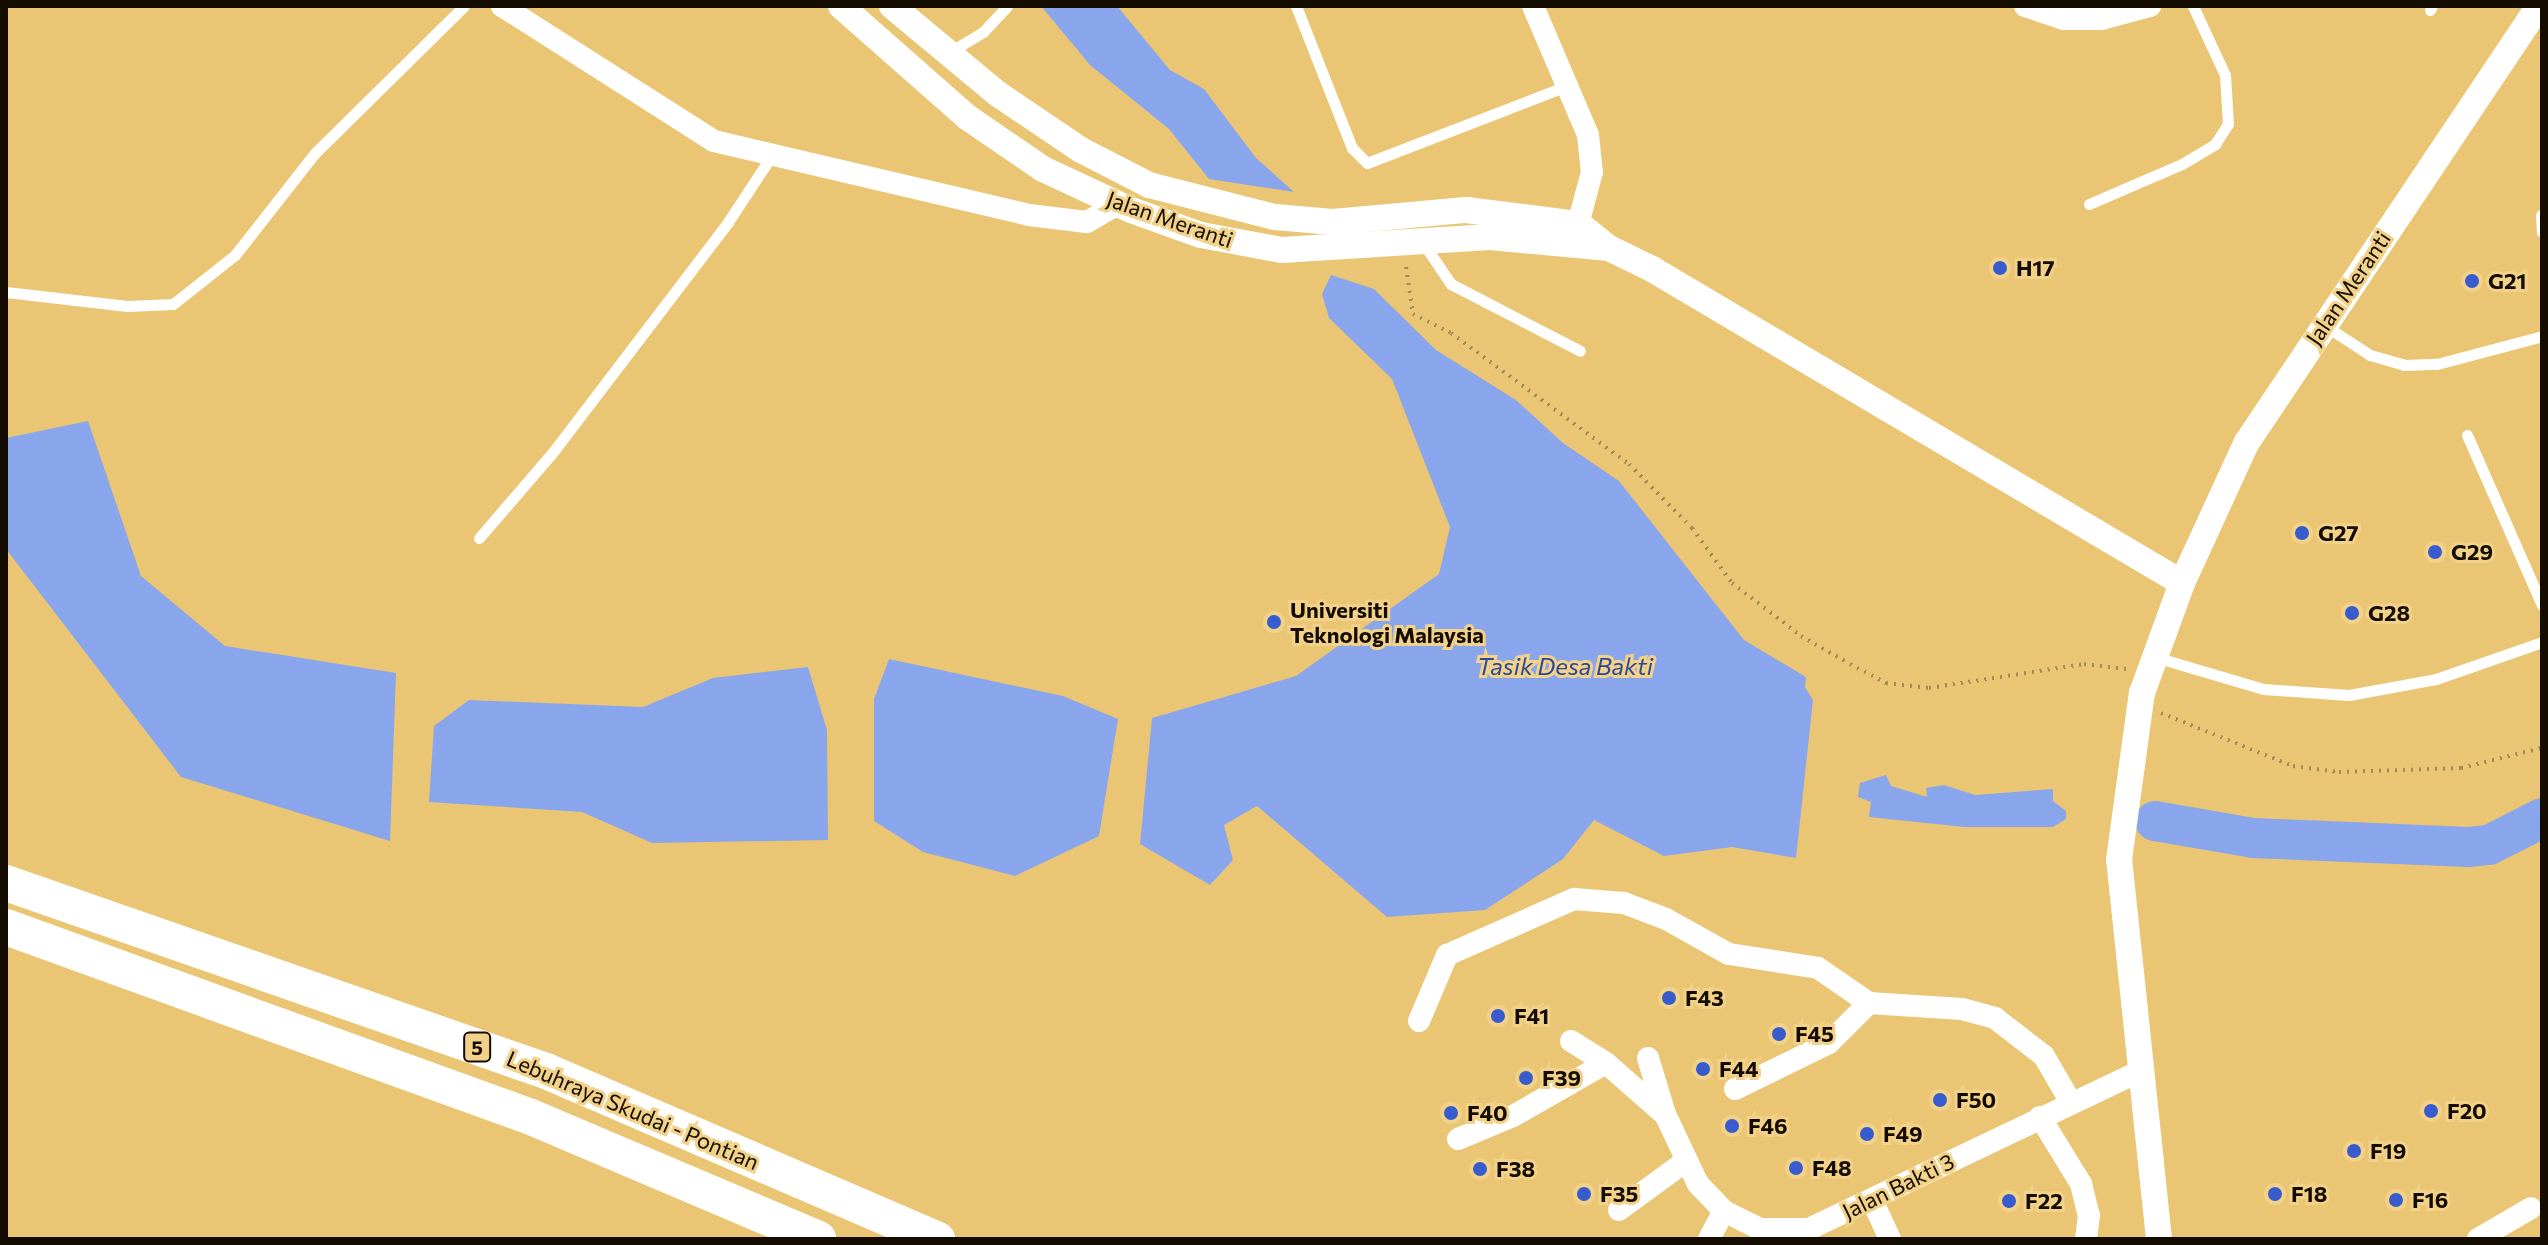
<!DOCTYPE html>
<style>
body{margin:0}
#map{position:relative;width:2548px;height:1245px;overflow:hidden;background:#f2d288;font-family:Commissioner,sans-serif}
div>[style]{position:absolute}
.built>*{inset:0;background:#eac674;transform-origin:0 0}
.water>*{inset:0;background:#89a6ec}
.river>*{height:40px;margin:-20px;padding:0 20px;transform-origin:20px;border-radius:20px;background:#89a6ec}
.path>*{height:4px;margin-top:-2px;transform-origin:0;background:repeating-linear-gradient(90deg,#a28a57 0 2px,transparent 0 8px)}
.service>*{height:11px;margin:-5.5px;padding:0 5.5px;transform-origin:5.5px;border-radius:5.5px;background:#fff}
.minor>*{height:22px;margin:-11px;padding:0 11px;transform-origin:11px;border-radius:11px;background:#fff}
.tertiary>*{height:26px;margin:-13px;padding:0 13px;transform-origin:13px;border-radius:13px;background:#fff}
.trunk>*{height:36px;margin:-18px;padding:0 18px;transform-origin:18px;border-radius:18px;background:#fff}
.dots>*{width:22px;height:22px;translate:-50% -50%;box-sizing:border-box;border:4px solid #f2d288;border-radius:50%}
span{translate:-50% -50%;white-space:nowrap;text-align:center;line-height:1.15;-webkit-text-stroke:6px #f2d288;paint-order:stroke}
.shield-label span{padding:2px 6px;background:#f2d288;border:2px solid;border-radius:6px;-webkit-text-stroke-width:0}
.shield-label{font-size:20px;color:#150c00;font-weight:700}
.street-label{font-size:22px;color:#150c00}
.poi-label{font-size:22px;color:#150c00;font-weight:700}
.left{translate:0 -50%;text-align:left}
.water-label{font-size:24px;color:#2c489a;font-style:italic}
.frame{position:absolute;inset:0;border:8px solid #150c00;pointer-events:none}
</style>
<div id="map">
<div class="built">
<i style="left:6px;top:6px;width:2536px;height:1233px"></i>
</div>
<div class="water">
<i style="clip-path:polygon(1041px 6px,1117px 6px,1170px 70px,1204px 89px,1256px 158px,1294px 192px,1209px 179px,1169px 129px,1090px 65px)"></i>
<i style="clip-path:polygon(1331px 275px,1374px 289px,1436px 350px,1516px 400px,1563px 443px,1619px 481px,1744px 640px,1806px 677px,1805px 687px,1813px 700px,1796px 858px,1732px 847px,1664px 856px,1594px 820px,1563px 859px,1485px 910px,1387px 917px,1257px 806px,1224px 825px,1233px 860px,1210px 885px,1140px 844px,1152px 718px,1296px 676px,1439px 574px,1450px 527px,1392px 379px,1329px 318px,1322px 294px)"></i>
<i style="clip-path:polygon(88px 421px,141px 576px,225px 646px,396px 673px,390px 841px,181px 777px,6px 549px,6px 438px)"></i>
<i style="clip-path:polygon(889px 659px,1063px 696px,1118px 719px,1099px 836px,1015px 876px,923px 852px,874px 821px,874px 699px)"></i>
<i style="clip-path:polygon(808px 667px,827px 730px,828px 840px,652px 843px,582px 812px,429px 802px,434px 726px,469px 700px,643px 707px,713px 678px)"></i>
<i style="clip-path:polygon(1886px 775px,1891px 786px,1927px 797px,1926px 788px,1944px 785px,1975px 795px,2053px 789px,2053px 801px,2066px 811px,2066px 819px,2053px 827px,1964px 827px,1869px 817px,1871px 802px,1858px 797px,1860px 783px)"></i>
</div>
<div class="river">
<i style="left:2155px;top:821px;width:99px;rotate:9.8deg"></i>
<i style="left:2253px;top:838px;width:216px;rotate:2.4deg"></i>
<i style="left:2469px;top:847px;width:20px;rotate:-6deg"></i>
<i style="left:2489px;top:845px;width:59px;rotate:-27deg"></i>
</div>
<div class="path">
<i style="left:1406px;top:267px;width:48px;rotate:81.5deg"></i>
<i style="left:1413px;top:314px;width:42px;rotate:26.6deg"></i>
<i style="left:1451px;top:333px;width:221px;rotate:36.4deg"></i>
<i style="left:1629px;top:464px;width:90px;rotate:45.5deg"></i>
<i style="left:1692px;top:528px;width:68px;rotate:54deg"></i>
<i style="left:1732px;top:583px;width:87px;rotate:37.5deg"></i>
<i style="left:1801px;top:636px;width:56px;rotate:29.7deg"></i>
<i style="left:1850px;top:664px;width:41px;rotate:27.8deg"></i>
<i style="left:1886px;top:683px;width:43px;rotate:6.6deg"></i>
<i style="left:1929px;top:688px;width:157px;rotate:-8.8deg"></i>
<i style="left:2084px;top:664px;width:43px;rotate:6.6deg"></i>
<i style="left:2161px;top:713px;width:142px;rotate:21.9deg"></i>
<i style="left:2293px;top:766px;width:46px;rotate:7.4deg"></i>
<i style="left:2339px;top:772px;width:122px;rotate:-1.9deg"></i>
<i style="left:2461px;top:768px;width:83px;rotate:-13.9deg"></i>
</div>
<div class="service">
<i style="left:1296px;top:6px;width:153px;rotate:68.5deg"></i>
<i style="left:1352px;top:148px;width:21px;rotate:45deg"></i>
<i style="left:1367px;top:163px;width:214px;rotate:-21.1deg"></i>
<i style="left:2430px;top:10px;width:4px;rotate:-63deg"></i>
<i style="left:948px;top:53px;width:41px;rotate:-31deg"></i>
<i style="left:983px;top:32px;width:35px;rotate:-47deg"></i>
<i style="left:2089px;top:204px;width:101px;rotate:-23.3deg"></i>
<i style="left:2182px;top:164px;width:39px;rotate:-31deg"></i>
<i style="left:2215px;top:144px;width:24px;rotate:-57deg"></i>
<i style="left:2228px;top:124px;width:49px;rotate:-93.5deg"></i>
<i style="left:2225px;top:75px;width:76px;rotate:-114.9deg"></i>
<i style="left:2541px;top:215px;width:17px;rotate:87deg"></i>
<i style="left:1423px;top:243px;width:50px;rotate:55.7deg"></i>
<i style="left:1451px;top:284px;width:145px;rotate:27.4deg"></i>
<i style="left:6px;top:292px;width:122px;rotate:6.6deg"></i>
<i style="left:127px;top:306px;width:46px;rotate:-2.5deg"></i>
<i style="left:173px;top:304px;width:79px;rotate:-38.3deg"></i>
<i style="left:235px;top:255px;width:130px;rotate:-51.9deg"></i>
<i style="left:315px;top:153px;width:209px;rotate:-44.6deg"></i>
<i style="left:2324px;top:325px;width:55px;rotate:33.1deg"></i>
<i style="left:2370px;top:355px;width:35px;rotate:16deg"></i>
<i style="left:2404px;top:365px;width:33px;rotate:-2deg"></i>
<i style="left:2437px;top:364px;width:109px;rotate:-14.9deg"></i>
<i style="left:2467px;top:435px;width:186px;rotate:66.2deg"></i>
<i style="left:479px;top:538px;width:113px;rotate:-49.3deg"></i>
<i style="left:553px;top:452px;width:289px;rotate:-52.7deg"></i>
<i style="left:728px;top:222px;width:80px;rotate:-56.7deg"></i>
<i style="left:2155px;top:657px;width:113px;rotate:16.5deg"></i>
<i style="left:2263px;top:689px;width:86px;rotate:4deg"></i>
<i style="left:2349px;top:695px;width:88px;rotate:-10.4deg"></i>
<i style="left:2436px;top:679px;width:112px;rotate:-19.2deg"></i>
</div>
<div class="minor">
<i style="left:502px;top:6px;width:251px;rotate:32.5deg"></i>
<i style="left:714px;top:141px;width:324px;rotate:13.2deg"></i>
<i style="left:1029px;top:215px;width:58px;rotate:6.9deg"></i>
<i style="left:1087px;top:222px;width:36px;rotate:-30deg"></i>
<i style="left:1533px;top:6px;width:140px;rotate:66.9deg"></i>
<i style="left:1588px;top:135px;width:37px;rotate:84deg"></i>
<i style="left:1592px;top:172px;width:69px;rotate:105deg"></i>
<i style="left:2025px;top:6px;width:41px;rotate:18.4deg"></i>
<i style="left:2064px;top:19px;width:38px"></i>
<i style="left:2102px;top:19px;width:50px;rotate:-15.2deg"></i>
<i style="left:1419px;top:1021px;width:72px;rotate:-67deg"></i>
<i style="left:1447px;top:955px;width:139px;rotate:-23.8deg"></i>
<i style="left:1574px;top:899px;width:50px;rotate:4.6deg"></i>
<i style="left:1624px;top:903px;width:45px;rotate:20.9deg"></i>
<i style="left:1666px;top:919px;width:72px;rotate:29.1deg"></i>
<i style="left:1729px;top:954px;width:90px;rotate:8.9deg"></i>
<i style="left:1818px;top:968px;width:62px;rotate:34.5deg"></i>
<i style="left:1869px;top:1003px;width:93px;rotate:3.7deg"></i>
<i style="left:1962px;top:1009px;width:34px;rotate:15deg"></i>
<i style="left:1995px;top:1018px;width:62px;rotate:37.8deg"></i>
<i style="left:2044px;top:1056px;width:52px;rotate:60deg"></i>
<i style="left:1571px;top:1041px;width:41px;rotate:32.2deg"></i>
<i style="left:1606px;top:1063px;width:77px;rotate:41.3deg"></i>
<i style="left:1648px;top:1058px;width:59px;rotate:73.1deg"></i>
<i style="left:1665px;top:1114px;width:77px;rotate:64.8deg"></i>
<i style="left:1698px;top:1184px;width:37px;rotate:46deg"></i>
<i style="left:1724px;top:1211px;width:40px;rotate:26.6deg"></i>
<i style="left:1760px;top:1229px;width:49px"></i>
<i style="left:1809px;top:1229px;width:365px;rotate:-25.5deg"></i>
<i style="left:1735px;top:1089px;width:105px;rotate:-26.1deg"></i>
<i style="left:1829px;top:1043px;width:57px;rotate:-45deg"></i>
<i style="left:2040px;top:1117px;width:79px;rotate:58.5deg"></i>
<i style="left:2081px;top:1184px;width:32px;rotate:76deg"></i>
<i style="left:2089px;top:1215px;width:24px;rotate:97deg"></i>
<i style="left:1458px;top:1139px;width:60px;rotate:-22.7deg"></i>
<i style="left:1513px;top:1116px;width:107px;rotate:-29.7deg"></i>
<i style="left:1872px;top:1200px;width:43px;rotate:65.2deg"></i>
<i style="left:1619px;top:1210px;width:84px;rotate:-36.3deg"></i>
<i style="left:1709px;top:1239px;width:32px;rotate:-62deg"></i>
<i style="left:2478px;top:1239px;width:61px;rotate:-30.3deg"></i>
</div>
<div class="tertiary">
<i style="left:841px;top:6px;width:168px;rotate:41.4deg"></i>
<i style="left:967px;top:117px;width:92px;rotate:34.4deg"></i>
<i style="left:1043px;top:169px;width:97px;rotate:25deg"></i>
<i style="left:1131px;top:210px;width:74px;rotate:19.7deg"></i>
<i style="left:1201px;top:235px;width:82px;rotate:10.5deg"></i>
<i style="left:1282px;top:250px;width:208px;rotate:-3.6deg"></i>
<i style="left:1490px;top:237px;width:120px;rotate:5.3deg"></i>
<i style="left:892px;top:6px;width:138px;rotate:39.7deg"></i>
<i style="left:998px;top:94px;width:100px;rotate:34deg"></i>
<i style="left:1081px;top:150px;width:76px;rotate:27.2deg"></i>
<i style="left:1149px;top:185px;width:130px;rotate:14.3deg"></i>
<i style="left:1275px;top:217px;width:58px;rotate:4.9deg"></i>
<i style="left:1333px;top:222px;width:134px;rotate:-5.2deg"></i>
<i style="left:1466px;top:210px;width:114px;rotate:7.1deg"></i>
<i style="left:1579px;top:224px;width:38px;rotate:39deg"></i>
<i style="left:1609px;top:248px;width:48px;rotate:26deg"></i>
<i style="left:1652px;top:269px;width:616px;rotate:30.64deg"></i>
<i style="left:2159px;top:1239px;width:381px;rotate:-96deg"></i>
<i style="left:2119px;top:860px;width:169px;rotate:-82.2deg"></i>
<i style="left:2142px;top:693px;width:117px;rotate:-70deg"></i>
<i style="left:2182px;top:583px;width:155px;rotate:-65.3deg"></i>
<i style="left:2247px;top:442px;width:525px;rotate:-56.19deg"></i>
</div>
<div class="trunk">
<i style="left:6px;top:883px;width:572px;rotate:19.2deg"></i>
<i style="left:546px;top:1071px;width:426px;rotate:23.3deg"></i>
<i style="left:6px;top:927px;width:558px;rotate:19.9deg"></i>
<i style="left:531px;top:1117px;width:312px;rotate:23deg"></i>
</div>
<div class="dots">
<i style="left:2000px;top:268px;background:#385cce"></i>
<i style="left:2472px;top:281px;background:#385cce"></i>
<i style="left:2302px;top:533px;background:#385cce"></i>
<i style="left:2435px;top:552px;background:#385cce"></i>
<i style="left:2352px;top:613px;background:#385cce"></i>
<i style="left:1274px;top:622px;background:#385cce"></i>
<i style="left:1669px;top:998px;background:#385cce"></i>
<i style="left:1498px;top:1016px;background:#385cce"></i>
<i style="left:1779px;top:1034px;background:#385cce"></i>
<i style="left:1703px;top:1069px;background:#385cce"></i>
<i style="left:1526px;top:1078px;background:#385cce"></i>
<i style="left:1940px;top:1100px;background:#385cce"></i>
<i style="left:2431px;top:1111px;background:#385cce"></i>
<i style="left:1451px;top:1113px;background:#385cce"></i>
<i style="left:1732px;top:1126px;background:#385cce"></i>
<i style="left:1867px;top:1134px;background:#385cce"></i>
<i style="left:2354px;top:1151px;background:#385cce"></i>
<i style="left:1796px;top:1168px;background:#385cce"></i>
<i style="left:1480px;top:1169px;background:#385cce"></i>
<i style="left:1584px;top:1194px;background:#385cce"></i>
<i style="left:2275px;top:1194px;background:#385cce"></i>
<i style="left:2396px;top:1200px;background:#385cce"></i>
<i style="left:2009px;top:1201px;background:#385cce"></i>
</div>
<div class="shield-label">
<span style="left:477px;top:1047px">5</span>
</div>
<div class="street-label">
<span style="left:1170px;top:219px;rotate:19deg">Jalan Meranti</span>
<span style="left:2348px;top:288px;rotate:-56deg">Jalan Meranti</span>
<span style="left:633px;top:1110px;rotate:23deg">Lebuhraya Skudai - Pontian</span>
<span style="left:1898px;top:1186px;rotate:-26deg">Jalan Bakti 3</span>
</div>
<div class="poi-label">
<span class="left" style="left:2016px;top:268px">H17</span>
<span class="left" style="left:2488px;top:281px">G21</span>
<span class="left" style="left:2318px;top:533px">G27</span>
<span class="left" style="left:2451px;top:552px">G29</span>
<span class="left" style="left:1290px;top:622px">Universiti<br>Teknologi Malaysia</span>
<span class="left" style="left:2368px;top:613px">G28</span>
<span class="left" style="left:1685px;top:998px">F43</span>
<span class="left" style="left:1514px;top:1016px">F41</span>
<span class="left" style="left:1795px;top:1034px">F45</span>
<span class="left" style="left:1719px;top:1069px">F44</span>
<span class="left" style="left:1542px;top:1078px">F39</span>
<span class="left" style="left:1956px;top:1100px">F50</span>
<span class="left" style="left:2447px;top:1111px">F20</span>
<span class="left" style="left:1467px;top:1113px">F40</span>
<span class="left" style="left:1748px;top:1126px">F46</span>
<span class="left" style="left:1883px;top:1134px">F49</span>
<span class="left" style="left:2370px;top:1151px">F19</span>
<span class="left" style="left:1812px;top:1168px">F48</span>
<span class="left" style="left:1496px;top:1169px">F38</span>
<span class="left" style="left:1600px;top:1194px">F35</span>
<span class="left" style="left:2291px;top:1194px">F18</span>
<span class="left" style="left:2412px;top:1200px">F16</span>
<span class="left" style="left:2025px;top:1201px">F22</span>
</div>
<div class="water-label">
<span style="left:1565px;top:666px">Tasik Desa Bakti</span>
</div>
<div class="frame"></div>
</div>
